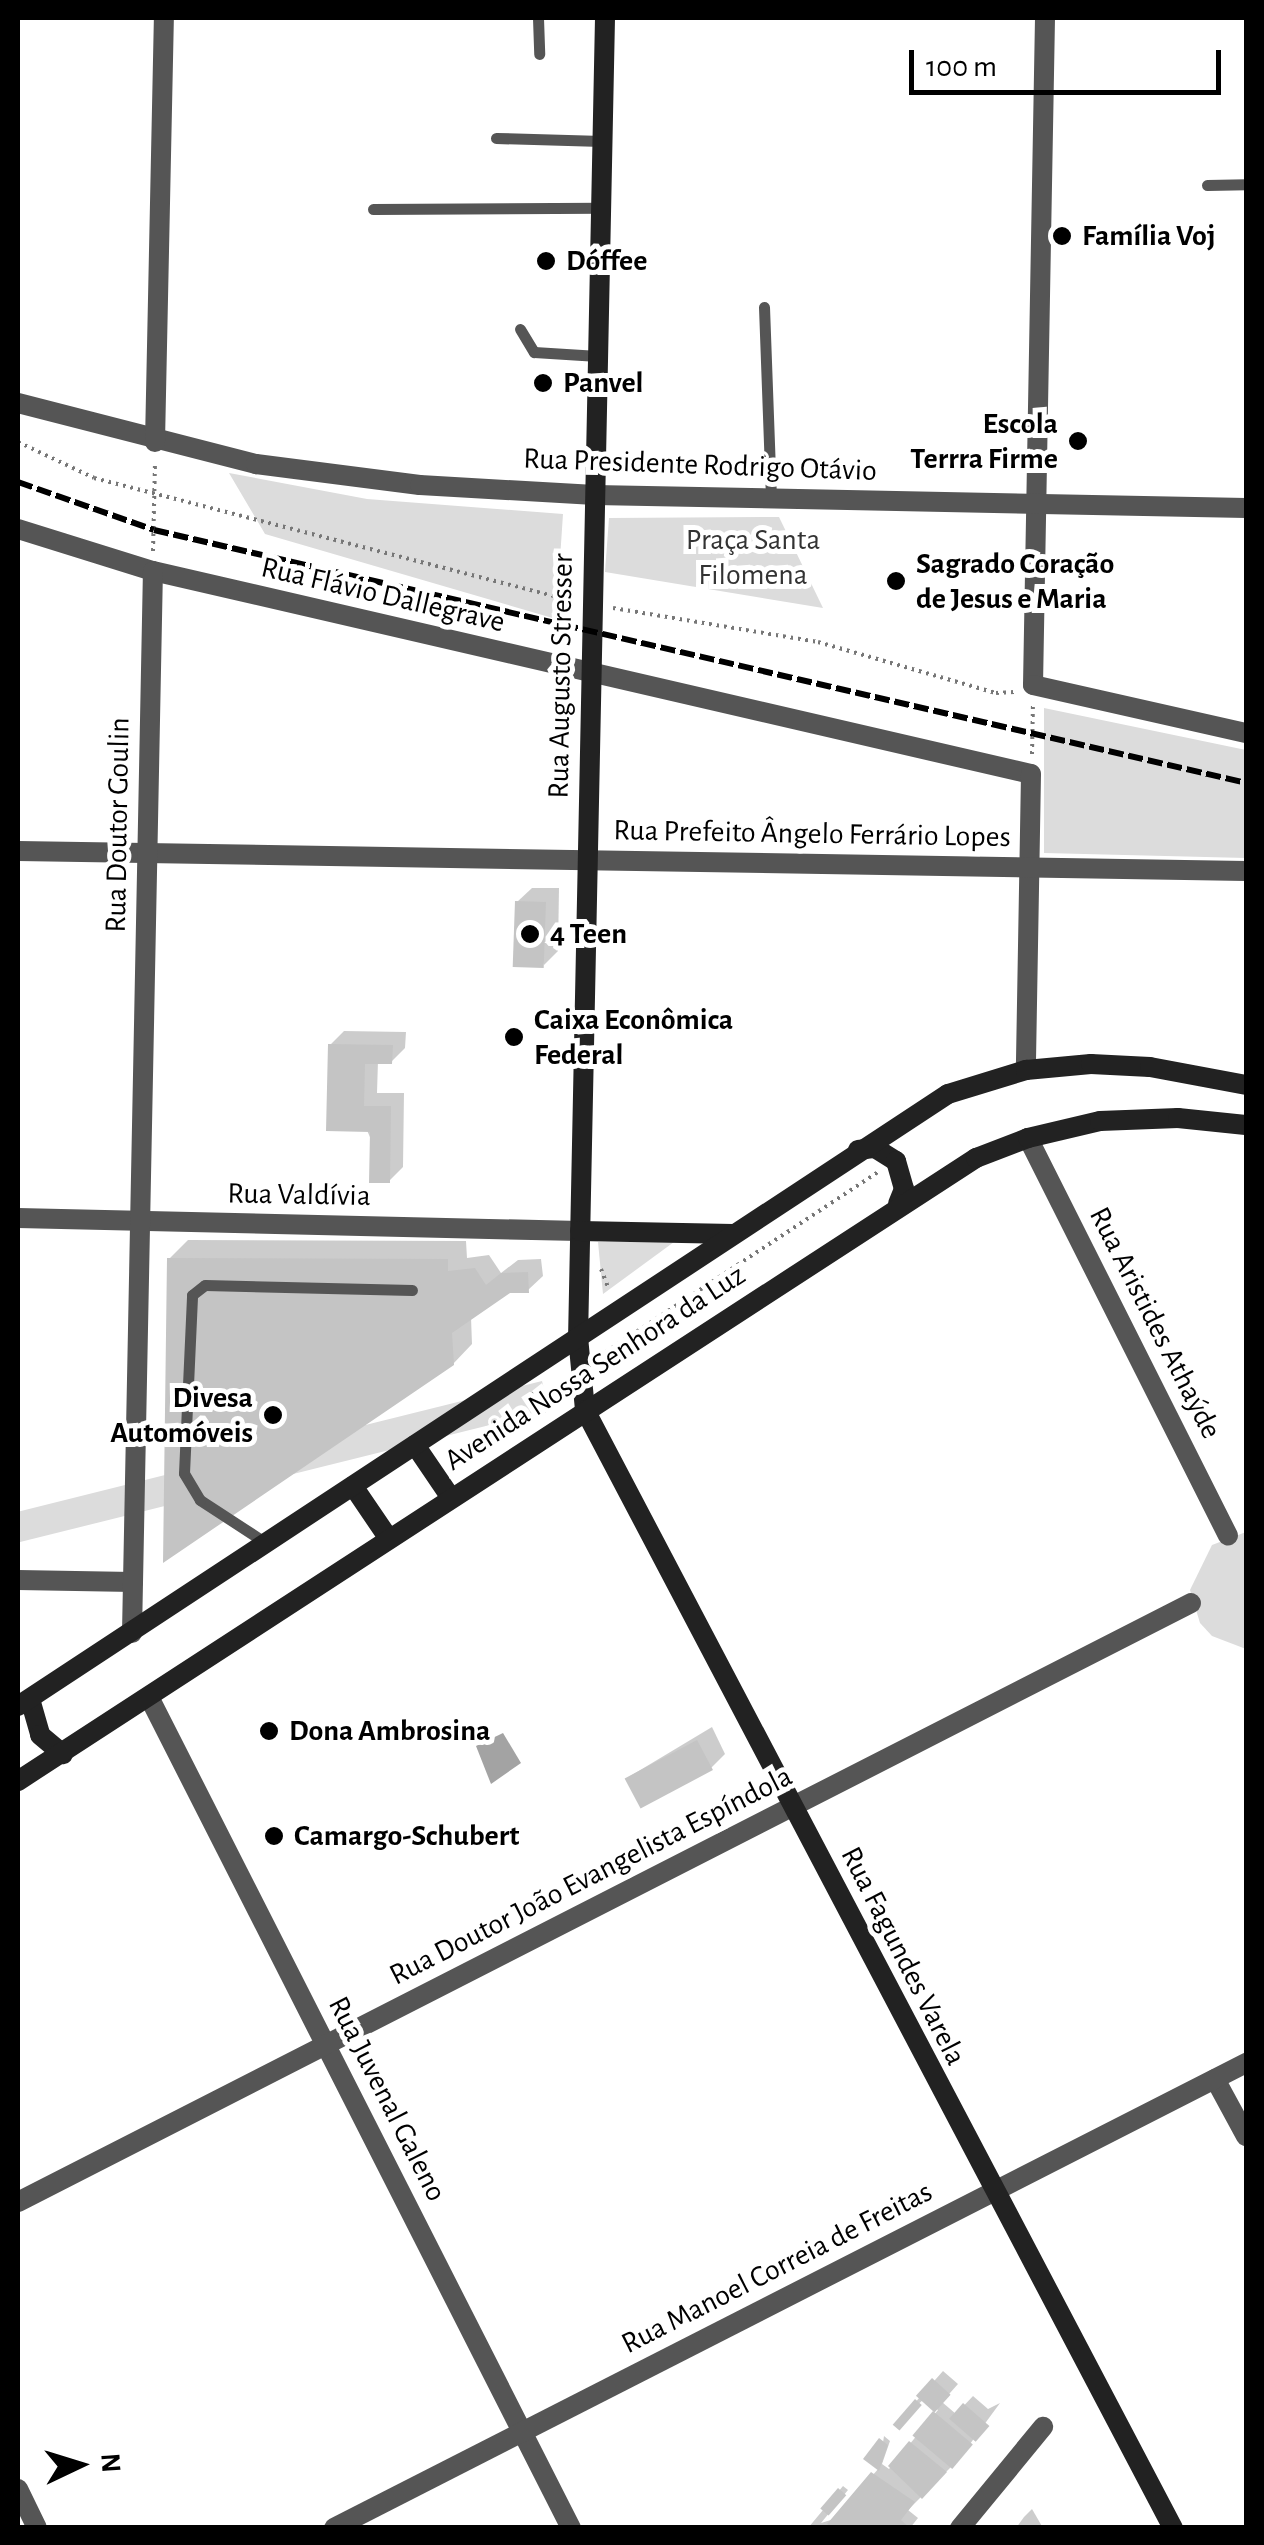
<!DOCTYPE html>
<meta charset="utf-8">
<style>
body{margin:0}
#map{position:relative;width:1264px;height:2545px;overflow:hidden;background:#fff;font-family:"Alegreya Sans",sans-serif}
div>[style]{position:absolute}
.green>*{inset:0;background:#dcdcdc;transform-origin:0 0}
.water>*{inset:0;background:#a3a3a3}
.shadow>*{inset:0;background:#0003}
.building>*{inset:0;background:#c4c4c4;transform-origin:0 0}
.path>*{height:4px;margin-top:-2px;transform-origin:0;background:repeating-linear-gradient(90deg,#777 0 2.5px,transparent 0 7.5px)}
.service>*{height:11px;margin:-5.5px;padding:0 5.5px;transform-origin:5.5px;border-radius:5.5px;background:#555}
.minor>*{height:20px;margin:-10px;padding:0 10px;transform-origin:10px;border-radius:10px;background:#555}
.tertiary>*{height:20px;margin:-10px;padding:0 10px;transform-origin:10px;border-radius:10px;background:#555}
.secondary>*{height:20px;margin:-10px;padding:0 10px;transform-origin:10px;border-radius:10px;background:#222}
.rail>*{height:6px;margin-top:-3px;transform-origin:0;background:repeating-linear-gradient(90deg,#000 0 15px,transparent 0 20px)}
.dots>*{width:28px;height:28px;translate:-50% -50%;box-sizing:border-box;border:5px solid #fff;border-radius:50%}
span{translate:-50% -50%;white-space:nowrap;text-align:center;line-height:1.15;-webkit-text-stroke:10px #fff;paint-order:stroke}
.poi-label{font-size:30px;color:#000;font-weight:700}
.left{translate:0 -50%;text-align:left}
.right{translate:-100% -50%;text-align:right}
.street-label{font-size:30px;color:#000}
.park-label{font-size:30px;color:#333}
.frame{position:absolute;inset:0;border:20px solid #000;pointer-events:none}
.north{position:absolute;left:30px;top:2415px;width:100px;height:100px;-webkit-text-stroke:8px #fff;paint-order:stroke;rotate:86deg;font-size:28px;font-weight:700;line-height:40px;text-align:center;color:#000}
.north::after{content:'';display:block;margin:auto;width:35px;height:45px;background:#000;clip-path:polygon(50% 0,100% 100%,50% 72%,0 100%)}
.scale{position:absolute;left:909px;top:50px;width:312px;height:45px;box-sizing:border-box;border:5px solid #000;border-top:0;padding-left:12px;font-size:30px;line-height:35px;white-space:nowrap;color:#000;-webkit-text-stroke:8px #fff;paint-order:stroke}
</style>
<div id="map">
<div class="green">
<i style="clip-path:polygon(229px 473px,367px 499px,563px 514px,556px 619px,265px 534px)"></i>
<i style="clip-path:polygon(779px 517px,823px 608px,605px 572px,609px 518px)"></i>
<i style="clip-path:polygon(1044px 708px,1246px 750px,1246px 858px,1044px 853px)"></i>
<i style="clip-path:polygon(598px 1242px,674px 1242px,603px 1294px)"></i>
<i style="left:542px;top:1381px;width:30px;height:592px;rotate:76deg"></i>
<i style="clip-path:polygon(1246px 1532px,1246px 1649px,1212px 1636px,1200px 1623px,1190px 1590px,1212px 1545px)"></i>
</div>
<div class="water">
<i style="clip-path:polygon(503px 1733px,521px 1763px,491px 1784px,476px 1746px)"></i>
</div>
<div class="shadow">
<i style="clip-path:polygon(532px 888px,559px 888px,558px 951px,544px 965px,517px 902px)"></i>
<i style="clip-path:polygon(344px 1031px,406px 1032px,405px 1048px,391px 1062px,378px 1061px,377px 1093px,404px 1093px,403px 1167px,389px 1181px,330px 1045px)"></i>
<i style="clip-path:polygon(188px 1240px,466px 1241px,467px 1258px,489px 1255px,501px 1273px,518px 1260px,541px 1259px,543px 1276px,528px 1290px,509px 1290px,471px 1317px,472px 1344px,453px 1364px,169px 1259px)"></i>
<i style="clip-path:polygon(712px 1727px,725px 1754px,711px 1768px,627px 1778px)"></i>
<i style="clip-path:polygon(943px 2371px,958px 2384px,942px 2402px,956px 2414px,973px 2396px,988px 2409px,1000px 2403px,959px 2459px,908px 2510px,918px 2518px,910px 2528px,808px 2528px,843px 2486px,848px 2490px,821px 2523px,834px 2519px,879px 2468px,884px 2436px,890px 2441px,882px 2464px,889px 2469px,938px 2410px,924px 2399px,896px 2424px)"></i>
<i style="clip-path:polygon(1032px 2509px,1043px 2528px,1016px 2528px,1024px 2517px)"></i>
</div>
<div class="building">
<i style="left:515px;top:901px;width:31px;height:66px;rotate:2deg"></i>
<i style="clip-path:polygon(328px 1044px,393px 1045px,392px 1064px,365px 1064px,364px 1106px,391px 1106px,390px 1183px,369px 1183px,370px 1132px,326px 1131px)"></i>
<i style="clip-path:polygon(167px 1258px,448px 1259px,448px 1271px,475px 1268px,486px 1285px,501px 1273px,528px 1272px,529px 1293px,510px 1293px,452px 1333px,454px 1365px,163px 1563px)"></i>
<i style="left:697px;top:1740px;width:34px;height:82px;rotate:62deg"></i>
<i style="left:932px;top:2378px;width:25px;height:24px;rotate:42deg"></i>
<i style="left:915px;top:2399px;width:9px;height:34px;rotate:41deg"></i>
<i style="left:963px;top:2403px;width:35px;height:21px;rotate:41deg"></i>
<i style="left:933px;top:2411px;width:52px;height:32px;rotate:40deg"></i>
<i style="clip-path:polygon(879px 2438px,888px 2445px,879px 2471px,863px 2459px)"></i>
<i style="clip-path:polygon(909px 2441px,947px 2472px,922px 2499px,888px 2466px)"></i>
<i style="clip-path:polygon(871px 2472px,915px 2502px,901px 2520px,910px 2528px,832px 2528px,827px 2524px)"></i>
<i style="left:838px;top:2488px;width:11px;height:27px;rotate:41deg"></i>
</div>
<div class="path">
<i style="left:18px;top:442px;width:84px;rotate:25.3deg"></i>
<i style="left:94px;top:478px;width:496px;rotate:14.4deg"></i>
<i style="left:153px;top:551px;width:90px;rotate:-88.7deg"></i>
<i style="left:613px;top:608px;width:208px;rotate:9.4deg"></i>
<i style="left:818px;top:642px;width:185px;rotate:16deg"></i>
<i style="left:996px;top:693px;width:18px;rotate:-3deg"></i>
<i style="left:1032px;top:754px;width:51px;rotate:-88.9deg"></i>
<i style="left:601px;top:1269px;width:22px;rotate:69deg"></i>
<i style="left:620px;top:1346px;width:13px;rotate:81deg"></i>
<i style="left:606px;top:1352px;width:326px;rotate:-33.5deg"></i>
<i style="left:533px;top:1392px;width:24px;rotate:62deg"></i>
</div>
<div class="service">
<i style="left:538px;top:18px;width:36px;rotate:88deg"></i>
<i style="left:496px;top:138px;width:106px;rotate:1.6deg"></i>
<i style="left:1207px;top:185px;width:39px;rotate:-1deg"></i>
<i style="left:373px;top:209px;width:228px;rotate:-0.3deg"></i>
<i style="left:764px;top:307px;width:191px;rotate:87.9deg"></i>
<i style="left:520px;top:329px;width:27px;rotate:59deg"></i>
<i style="left:534px;top:352px;width:64px;rotate:3.6deg"></i>
<i style="left:266px;top:1543px;width:79px;rotate:-146.9deg"></i>
<i style="left:200px;top:1500px;width:31px;rotate:-121deg"></i>
<i style="left:184px;top:1473px;width:178px;rotate:-87.4deg"></i>
<i style="left:192px;top:1295px;width:16px;rotate:-38deg"></i>
<i style="left:205px;top:1285px;width:207px;rotate:1.4deg"></i>
</div>
<div class="minor">
<i style="left:1045px;top:18px;width:667px;rotate:91.03deg"></i>
<i style="left:1033px;top:685px;width:218px;rotate:12.7deg"></i>
<i style="left:18px;top:403px;width:246px;rotate:14.4deg"></i>
<i style="left:256px;top:464px;width:165px;rotate:7.3deg"></i>
<i style="left:420px;top:485px;width:175px;rotate:3.3deg"></i>
<i style="left:595px;top:495px;width:651px;rotate:1.14deg"></i>
<i style="left:155px;top:442px;width:424px;rotate:-88.8deg"></i>
<i style="left:18px;top:529px;width:141px;rotate:17.3deg"></i>
<i style="left:153px;top:571px;width:901px;rotate:13.02deg"></i>
<i style="left:1031px;top:774px;width:296px;rotate:91deg"></i>
<i style="left:18px;top:851px;width:1228px;rotate:0.93deg"></i>
<i style="left:1028px;top:1138px;width:445px;rotate:63.3deg"></i>
<i style="left:18px;top:1218px;width:562px;rotate:1.33deg"></i>
<i style="left:18px;top:1580px;width:115px;rotate:1deg"></i>
<i style="left:132px;top:1633px;width:1062px;rotate:-88.87deg"></i>
<i style="left:149px;top:1697px;width:932px;rotate:63.08deg"></i>
<i style="left:1215px;top:2079px;width:65px;rotate:61.5deg"></i>
<i style="left:18px;top:2202px;width:1317px;rotate:-27.05deg"></i>
<i style="left:334px;top:2528px;width:1024px;rotate:-27.02deg"></i>
<i style="left:960px;top:2528px;width:131px;rotate:-50.6deg"></i>
</div>
<div class="tertiary">
<i style="left:18px;top:2489px;width:43px;rotate:64deg"></i>
</div>
<div class="secondary">
<i style="left:605px;top:18px;width:1319px;rotate:91.17deg"></i>
<i style="left:578px;top:1337px;width:73px;rotate:84.5deg"></i>
<i style="left:585px;top:1410px;width:1263px;rotate:62.26deg"></i>
<i style="left:858px;top:1150px;width:17px;rotate:-7deg"></i>
<i style="left:875px;top:1148px;width:25px;rotate:32deg"></i>
<i style="left:896px;top:1161px;width:29px;rotate:74deg"></i>
<i style="left:904px;top:1189px;width:16px;rotate:112deg"></i>
<i style="left:580px;top:1231px;width:153px;rotate:1.1deg"></i>
<i style="left:415px;top:1445px;width:64px;rotate:55.8deg"></i>
<i style="left:353px;top:1486px;width:64px;rotate:55.8deg"></i>
<i style="left:30px;top:1699px;width:37px;rotate:74deg"></i>
<i style="left:40px;top:1735px;width:30px;rotate:40deg"></i>
<i style="left:18px;top:1706px;width:1113px;rotate:-33.35deg"></i>
<i style="left:948px;top:1094px;width:82px;rotate:-17.1deg"></i>
<i style="left:1026px;top:1070px;width:65px;rotate:-5.3deg"></i>
<i style="left:1091px;top:1064px;width:59px;rotate:2.9deg"></i>
<i style="left:1150px;top:1067px;width:98px;rotate:10.6deg"></i>
<i style="left:18px;top:1781px;width:1143px;rotate:-33.04deg"></i>
<i style="left:976px;top:1158px;width:56px;rotate:-21deg"></i>
<i style="left:1028px;top:1138px;width:74px;rotate:-13.3deg"></i>
<i style="left:1100px;top:1121px;width:78px;rotate:-2.2deg"></i>
<i style="left:1178px;top:1118px;width:68px;rotate:5.9deg"></i>
</div>
<div class="rail">
<i style="left:18px;top:482px;width:144px;rotate:19.4deg"></i>
<i style="left:154px;top:530px;width:1121px;rotate:13.04deg"></i>
</div>
<div class="dots">
<i style="left:1062px;top:236px;background:#000"></i>
<i style="left:546px;top:261px;background:#000"></i>
<i style="left:543px;top:383px;background:#000"></i>
<i style="left:1078px;top:441px;background:#000"></i>
<i style="left:896px;top:581px;background:#000"></i>
<i style="left:530px;top:934px;background:#000"></i>
<i style="left:514px;top:1037px;background:#000"></i>
<i style="left:273px;top:1415px;background:#000"></i>
<i style="left:269px;top:1731px;background:#000"></i>
<i style="left:274px;top:1836px;background:#000"></i>
</div>
<div class="poi-label">
<span class="left" style="left:1082px;top:236px">Família Voj</span>
<span class="left" style="left:566px;top:261px">Dóffee</span>
<span class="left" style="left:563px;top:383px">Panvel</span>
<span class="right" style="left:1058px;top:441px">Escola<br>Terrra Firme</span>
<span class="left" style="left:916px;top:581px">Sagrado Coração<br>de Jesus e Maria</span>
<span class="left" style="left:550px;top:934px">4 Teen</span>
<span class="left" style="left:534px;top:1037px">Caixa Econômica<br>Federal</span>
<span class="right" style="left:253px;top:1415px">Divesa<br>Automóveis</span>
<span class="left" style="left:289px;top:1731px">Dona Ambrosina</span>
<span class="left" style="left:294px;top:1836px">Camargo-Schubert</span>
</div>
<div class="street-label">
<span style="left:700px;top:465px;rotate:2deg">Rua Presidente Rodrigo Otávio</span>
<span style="left:383px;top:595px;rotate:13deg">Rua Flávio Dallegrave</span>
<span style="left:561px;top:676px;rotate:-89deg">Rua Augusto Stresser</span>
<span style="left:118px;top:825px;rotate:-89deg">Rua Doutor Goulin</span>
<span style="left:812px;top:834px;rotate:1deg">Rua Prefeito Ângelo Ferrário Lopes</span>
<span style="left:299px;top:1195px;rotate:1deg">Rua Valdívia</span>
<span style="left:1155px;top:1323px;rotate:63deg">Rua Aristides Athaýde</span>
<span style="left:595px;top:1368px;rotate:-33deg">Avenida Nossa Senhora da Luz</span>
<span style="left:591px;top:1876px;rotate:-27deg">Rua Doutor João Evangelista Espíndola</span>
<span style="left:903px;top:1956px;rotate:63deg">Rua Fagundes Varela</span>
<span style="left:387px;top:2099px;rotate:63deg">Rua Juvenal Galeno</span>
<span style="left:777px;top:2268px;rotate:-27deg">Rua Manoel Correia de Freitas</span>
</div>
<div class="park-label">
<span style="left:753px;top:557px">Praça Santa<br>Filomena</span>
</div>
<div class="frame"></div>
<div class="north">N</div>
<div class="scale">100 m</div>
</div>
